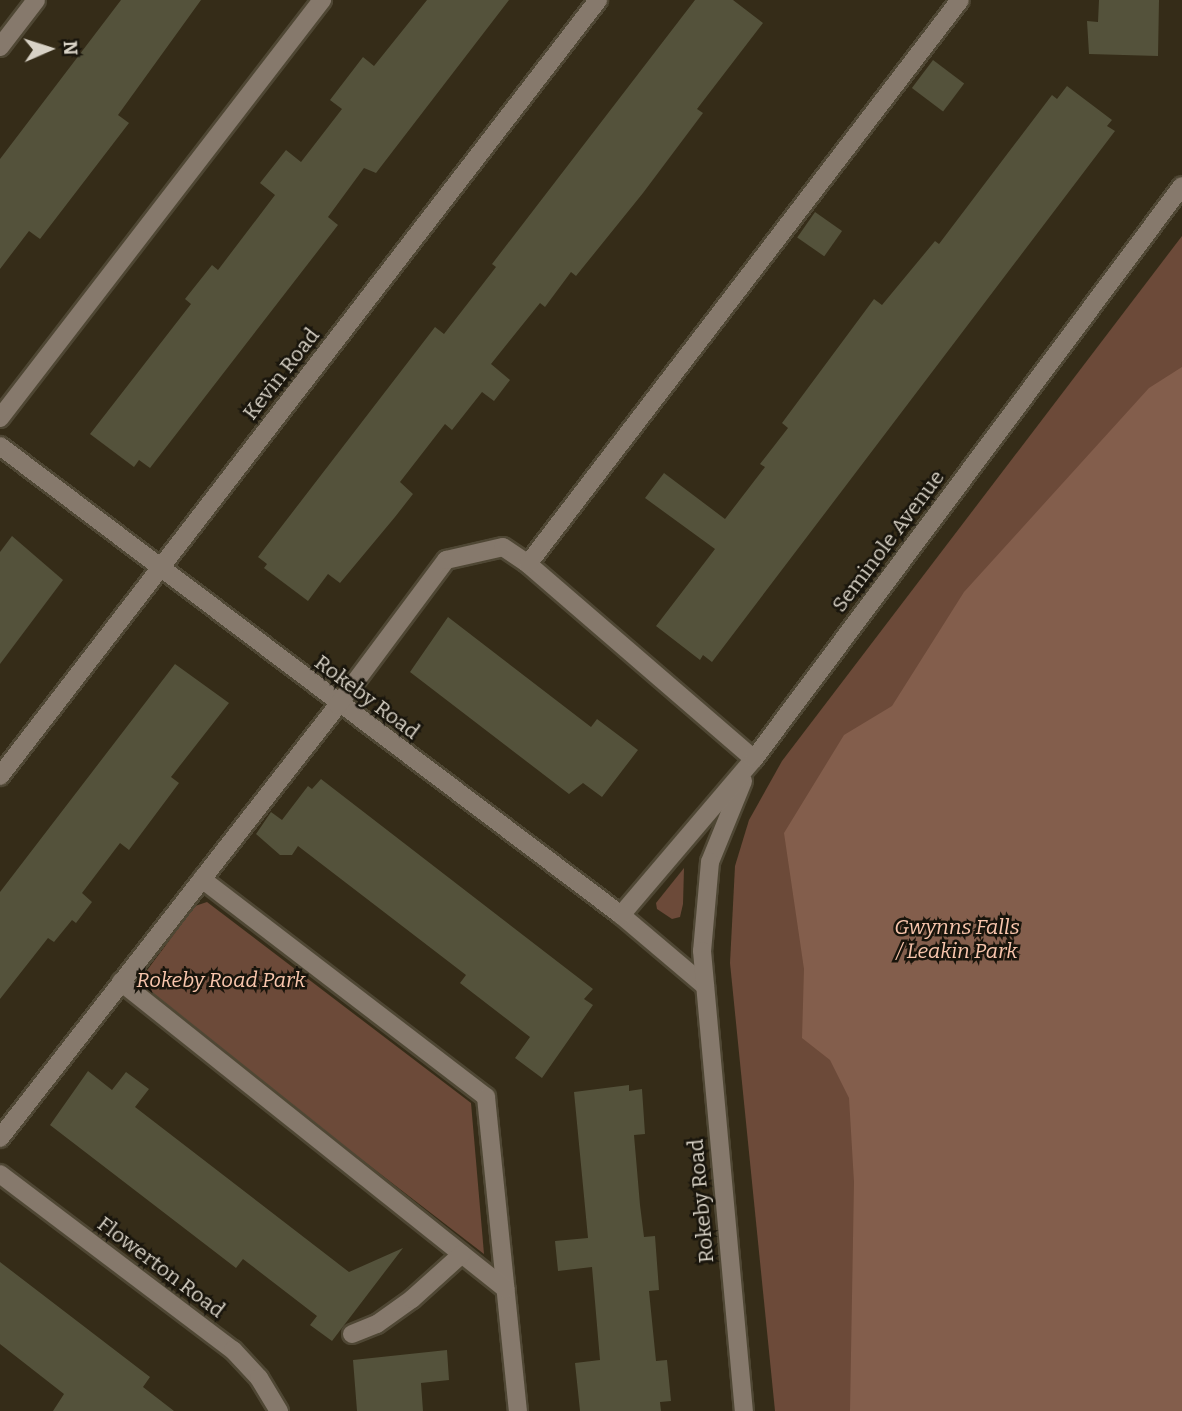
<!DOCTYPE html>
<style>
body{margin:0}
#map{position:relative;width:1182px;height:1411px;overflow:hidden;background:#352c18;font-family:Bitter,serif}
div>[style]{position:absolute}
.green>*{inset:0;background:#6c4a39}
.forest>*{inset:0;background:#835e4c}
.building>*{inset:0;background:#54523b;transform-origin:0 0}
.roads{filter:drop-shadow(2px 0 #4f4734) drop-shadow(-2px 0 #4f4734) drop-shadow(0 2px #4f4734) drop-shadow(0 -2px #4f4734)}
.minor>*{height:18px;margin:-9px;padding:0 9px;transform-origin:9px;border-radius:9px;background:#86796c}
span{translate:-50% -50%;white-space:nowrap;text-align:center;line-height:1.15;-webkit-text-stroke:5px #19150c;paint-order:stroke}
.street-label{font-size:21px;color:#d8d2c6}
.park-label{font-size:21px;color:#f9c6ad;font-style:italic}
.north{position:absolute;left:14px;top:14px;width:70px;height:70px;-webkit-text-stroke:5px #19150c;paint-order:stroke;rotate:87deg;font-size:19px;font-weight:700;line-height:28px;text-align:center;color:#d8d2c6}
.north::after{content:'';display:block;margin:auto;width:24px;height:32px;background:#d8d2c6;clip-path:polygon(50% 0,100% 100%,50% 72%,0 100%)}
</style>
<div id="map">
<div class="green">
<i style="clip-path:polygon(1182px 236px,1182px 1411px,775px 1411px,730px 963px,735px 866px,749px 820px,782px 761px)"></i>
<i style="clip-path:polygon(684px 868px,683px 904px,680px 917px,672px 919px,657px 909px,656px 903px)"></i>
<i style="clip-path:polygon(207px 902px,471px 1103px,484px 1254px,143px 991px,145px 973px,195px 906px)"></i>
</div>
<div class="forest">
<i style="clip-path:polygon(1182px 367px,1182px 1411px,850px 1411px,854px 1182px,849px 1098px,830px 1060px,802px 1038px,804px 969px,784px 833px,844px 735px,892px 706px,964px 592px,1149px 388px)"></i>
</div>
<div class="building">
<i style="clip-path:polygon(121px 0,201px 0,118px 115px,129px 123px,40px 239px,29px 231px,0 269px,0 159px)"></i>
<i style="clip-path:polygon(427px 0,509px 0,376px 173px,364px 168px,328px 217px,338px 225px,150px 468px,139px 460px,134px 467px,90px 434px,191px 304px,185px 299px,212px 265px,218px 270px,275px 195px,260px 183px,286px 150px,301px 162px,342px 109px,330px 100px,363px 57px,374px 66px)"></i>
<i style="clip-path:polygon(695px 0,733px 0,763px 23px,697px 109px,703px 113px,643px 193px,576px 276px,571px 272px,545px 307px,540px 303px,491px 364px,510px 380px,494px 401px,482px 392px,452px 430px,445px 424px,400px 482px,413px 494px,395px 517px,340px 583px,328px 574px,308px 601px,264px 568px,267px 564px,258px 557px,435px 327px,444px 334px,496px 267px,492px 264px)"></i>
<i style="clip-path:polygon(1099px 0,1159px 0,1158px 56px,1089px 54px,1087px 21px,1098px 22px)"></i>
<i style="left:933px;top:60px;width:39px;height:35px;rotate:37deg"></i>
<i style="clip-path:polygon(1067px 86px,1112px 120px,1107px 126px,1115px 131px,712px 662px,703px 655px,700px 660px,656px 626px,715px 549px,645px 498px,664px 473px,725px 519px,765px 467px,760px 464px,788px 428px,782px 423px,874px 299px,882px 305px,935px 241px,939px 244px,1052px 95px,1057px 99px)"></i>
<i style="left:815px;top:212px;width:33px;height:31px;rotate:35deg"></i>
<i style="clip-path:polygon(12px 536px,63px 580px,0 664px,0 552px)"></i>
<i style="clip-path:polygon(448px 617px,591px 727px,597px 719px,638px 750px,602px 797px,583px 783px,569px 794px,410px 672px)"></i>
<i style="clip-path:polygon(175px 664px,229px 703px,171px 777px,179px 783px,129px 850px,120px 843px,82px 893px,92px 902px,76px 923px,72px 920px,54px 942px,48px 938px,0 999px,0 892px)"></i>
<i style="clip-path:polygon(321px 779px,593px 989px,584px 999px,593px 1005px,542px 1078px,515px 1058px,530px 1037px,460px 983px,466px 975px,298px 846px,292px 855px,280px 855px,256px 834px,271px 812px,282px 820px,308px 786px,312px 789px)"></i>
<i style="clip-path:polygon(88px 1071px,112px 1090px,126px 1072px,149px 1089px,135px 1107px,349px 1272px,403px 1248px,332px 1341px,310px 1325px,317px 1316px,243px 1259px,236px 1268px,50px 1125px)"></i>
<i style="clip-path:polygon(629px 1085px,629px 1091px,642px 1089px,645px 1134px,634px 1135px,640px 1205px,644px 1237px,655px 1236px,659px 1290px,649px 1291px,656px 1361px,667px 1360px,671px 1401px,660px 1402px,661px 1411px,580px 1411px,575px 1363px,600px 1360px,592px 1267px,558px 1271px,555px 1241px,588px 1238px,574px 1092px)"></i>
<i style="clip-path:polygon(0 1262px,150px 1377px,143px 1387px,174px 1411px,53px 1411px,64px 1394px,0 1344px)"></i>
<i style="clip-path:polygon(447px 1350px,449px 1380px,421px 1383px,423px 1411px,357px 1411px,353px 1360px)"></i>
</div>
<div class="roads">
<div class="minor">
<i style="left:0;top:47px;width:59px;rotate:-52.5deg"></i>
<i style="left:0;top:418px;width:528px;rotate:-52.39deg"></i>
<i style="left:0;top:446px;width:778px;rotate:37.06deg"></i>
<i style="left:621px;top:915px;width:110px;rotate:40.2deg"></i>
<i style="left:528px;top:564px;width:298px;rotate:40.8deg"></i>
<i style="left:0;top:776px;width:980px;rotate:-52.38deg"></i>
<i style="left:743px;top:781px;width:87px;rotate:112.2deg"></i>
<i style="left:710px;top:862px;width:89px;rotate:95.1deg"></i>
<i style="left:702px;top:951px;width:462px;rotate:84.8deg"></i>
<i style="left:202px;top:879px;width:358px;rotate:37.5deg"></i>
<i style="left:486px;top:1097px;width:316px;rotate:84.2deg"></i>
<i style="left:621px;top:915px;width:205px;rotate:-49.6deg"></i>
<i style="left:754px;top:759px;width:715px;rotate:-53.24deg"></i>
<i style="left:121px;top:982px;width:492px;rotate:38.6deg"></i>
<i style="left:0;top:1138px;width:549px;rotate:-52.02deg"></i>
<i style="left:338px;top:705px;width:181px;rotate:-53.3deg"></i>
<i style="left:446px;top:560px;width:58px;rotate:-12.8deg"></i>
<i style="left:503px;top:547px;width:30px;rotate:34deg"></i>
<i style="left:528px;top:564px;width:710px;rotate:-52.55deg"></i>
<i style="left:0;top:1174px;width:292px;rotate:37.1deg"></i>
<i style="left:233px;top:1350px;width:38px;rotate:47deg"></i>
<i style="left:259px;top:1378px;width:39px;rotate:59deg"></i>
<i style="left:352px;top:1334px;width:27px;rotate:-22deg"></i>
<i style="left:377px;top:1324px;width:43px;rotate:-35.5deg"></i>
<i style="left:412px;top:1299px;width:67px;rotate:-42deg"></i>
</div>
</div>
<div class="street-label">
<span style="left:281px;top:374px;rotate:-52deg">Kevin Road</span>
<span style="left:888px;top:541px;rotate:-53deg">Seminole Avenue</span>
<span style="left:367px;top:697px;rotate:37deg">Rokeby Road</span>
<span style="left:701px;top:1201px;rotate:-95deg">Rokeby Road</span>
<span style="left:161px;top:1267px;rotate:37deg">Flowerton Road</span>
</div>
<div class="park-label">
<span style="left:957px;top:939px">Gwynns Falls<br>/ Leakin Park</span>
<span style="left:221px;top:980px">Rokeby Road Park</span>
</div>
<div class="north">N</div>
</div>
